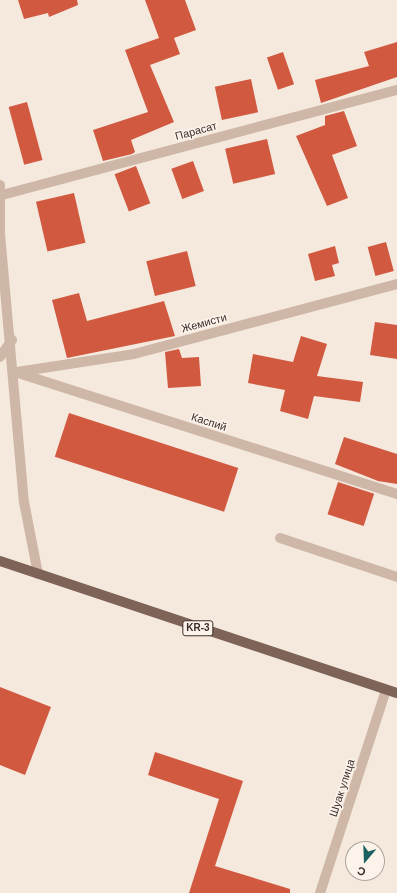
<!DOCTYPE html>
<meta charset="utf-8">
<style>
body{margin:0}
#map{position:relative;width:397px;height:893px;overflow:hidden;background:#f5e9de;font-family:Helvetica,sans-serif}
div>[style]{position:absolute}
.building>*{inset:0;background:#d15940;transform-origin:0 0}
.minor>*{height:10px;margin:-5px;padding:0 5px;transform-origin:5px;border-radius:5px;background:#cfb7a8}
.tertiary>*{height:10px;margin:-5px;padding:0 5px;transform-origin:5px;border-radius:5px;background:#cfb7a8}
.primary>*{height:10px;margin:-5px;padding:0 5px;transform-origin:5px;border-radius:5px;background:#7e6359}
span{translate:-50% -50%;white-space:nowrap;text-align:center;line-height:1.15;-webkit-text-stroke:3px #fcf3eb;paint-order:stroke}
.shield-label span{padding:1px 3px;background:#fcf3eb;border:1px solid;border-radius:3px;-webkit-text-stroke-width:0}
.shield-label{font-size:10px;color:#3b2d29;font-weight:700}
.street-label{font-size:11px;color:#3b2d29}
.north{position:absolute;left:345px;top:841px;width:40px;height:40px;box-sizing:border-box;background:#fcf3eb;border:1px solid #afa49d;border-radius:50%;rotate:199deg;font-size:11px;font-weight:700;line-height:16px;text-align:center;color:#3b2d29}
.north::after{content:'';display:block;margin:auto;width:14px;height:18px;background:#1a6161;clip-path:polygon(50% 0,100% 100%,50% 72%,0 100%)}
</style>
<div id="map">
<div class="building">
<i style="clip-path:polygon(18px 0,77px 0,78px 5px,49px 17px,48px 13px,24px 19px)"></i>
<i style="clip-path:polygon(145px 0,185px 0,196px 30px,174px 38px,180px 54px,150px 65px,174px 122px,131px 140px,135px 152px,132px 154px,103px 161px,93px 130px,148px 112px,125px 50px,159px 38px)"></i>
<i style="clip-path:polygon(397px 42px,397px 77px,321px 103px,315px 80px,369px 66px,364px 52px)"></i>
<i style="left:283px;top:52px;width:34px;height:17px;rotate:71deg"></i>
<i style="left:251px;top:79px;width:34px;height:37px;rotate:78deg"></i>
<i style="left:27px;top:102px;width:60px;height:19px;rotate:75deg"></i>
<i style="clip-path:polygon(344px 111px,357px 146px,332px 155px,348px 198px,327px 206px,296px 136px,325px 125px,325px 116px)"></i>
<i style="left:267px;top:139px;width:36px;height:43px;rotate:77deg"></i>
<i style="left:193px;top:161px;width:32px;height:23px;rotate:70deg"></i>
<i style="left:136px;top:166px;width:40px;height:23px;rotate:69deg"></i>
<i style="left:74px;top:193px;width:51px;height:39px;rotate:77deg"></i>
<i style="left:386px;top:242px;width:30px;height:19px;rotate:75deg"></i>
<i style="clip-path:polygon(335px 246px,339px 263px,332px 265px,335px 276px,315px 281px,308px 254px)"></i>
<i style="left:187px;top:251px;width:36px;height:42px;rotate:76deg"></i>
<i style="clip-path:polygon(79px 293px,87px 321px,164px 301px,175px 336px,67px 358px,52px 300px)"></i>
<i style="clip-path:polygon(375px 322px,397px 325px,397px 359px,370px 355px)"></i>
<i style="clip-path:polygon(301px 336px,327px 344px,317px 376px,363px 382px,360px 402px,314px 396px,308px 419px,280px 411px,285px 390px,248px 383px,253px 354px,293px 362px)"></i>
<i style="clip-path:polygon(179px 349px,182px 358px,199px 357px,201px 386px,168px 388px,165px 352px)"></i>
<i style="left:69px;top:413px;width:178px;height:46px;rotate:18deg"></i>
<i style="clip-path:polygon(344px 437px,397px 454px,397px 484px,378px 481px,335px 464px)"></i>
<i style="left:338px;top:482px;width:38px;height:34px;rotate:18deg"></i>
<i style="clip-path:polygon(0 687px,51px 707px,25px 775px,0 765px)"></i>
<i style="clip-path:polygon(155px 752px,243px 781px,215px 866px,290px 889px,290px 893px,189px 893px,219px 799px,148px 775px)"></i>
</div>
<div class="minor">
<i style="left:2px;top:195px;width:409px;rotate:-14.9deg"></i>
<i style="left:15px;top:372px;width:401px;rotate:17.7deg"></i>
<i style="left:17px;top:372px;width:118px;rotate:-8.7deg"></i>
<i style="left:134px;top:354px;width:272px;rotate:-14.9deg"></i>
<i style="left:280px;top:538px;width:123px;rotate:18.4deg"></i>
</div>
<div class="tertiary">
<i style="left:0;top:185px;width:46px;rotate:90deg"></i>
<i style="left:0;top:234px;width:269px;rotate:84.9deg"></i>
<i style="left:24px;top:502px;width:73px;rotate:79deg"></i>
<i style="left:0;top:357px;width:21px;rotate:-55deg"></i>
<i style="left:320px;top:893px;width:213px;rotate:-72deg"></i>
</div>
<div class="primary">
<i style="left:0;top:561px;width:418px;rotate:18.4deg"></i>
</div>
<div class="shield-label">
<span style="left:198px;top:628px">KR-3</span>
</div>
<div class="street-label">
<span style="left:196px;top:131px;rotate:-15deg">Парасат</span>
<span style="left:204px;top:323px;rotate:-15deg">Жемисти</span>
<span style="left:209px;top:422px;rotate:18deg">Каспий</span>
<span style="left:342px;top:788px;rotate:-72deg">Шуак улица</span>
</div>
<div class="north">С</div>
</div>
